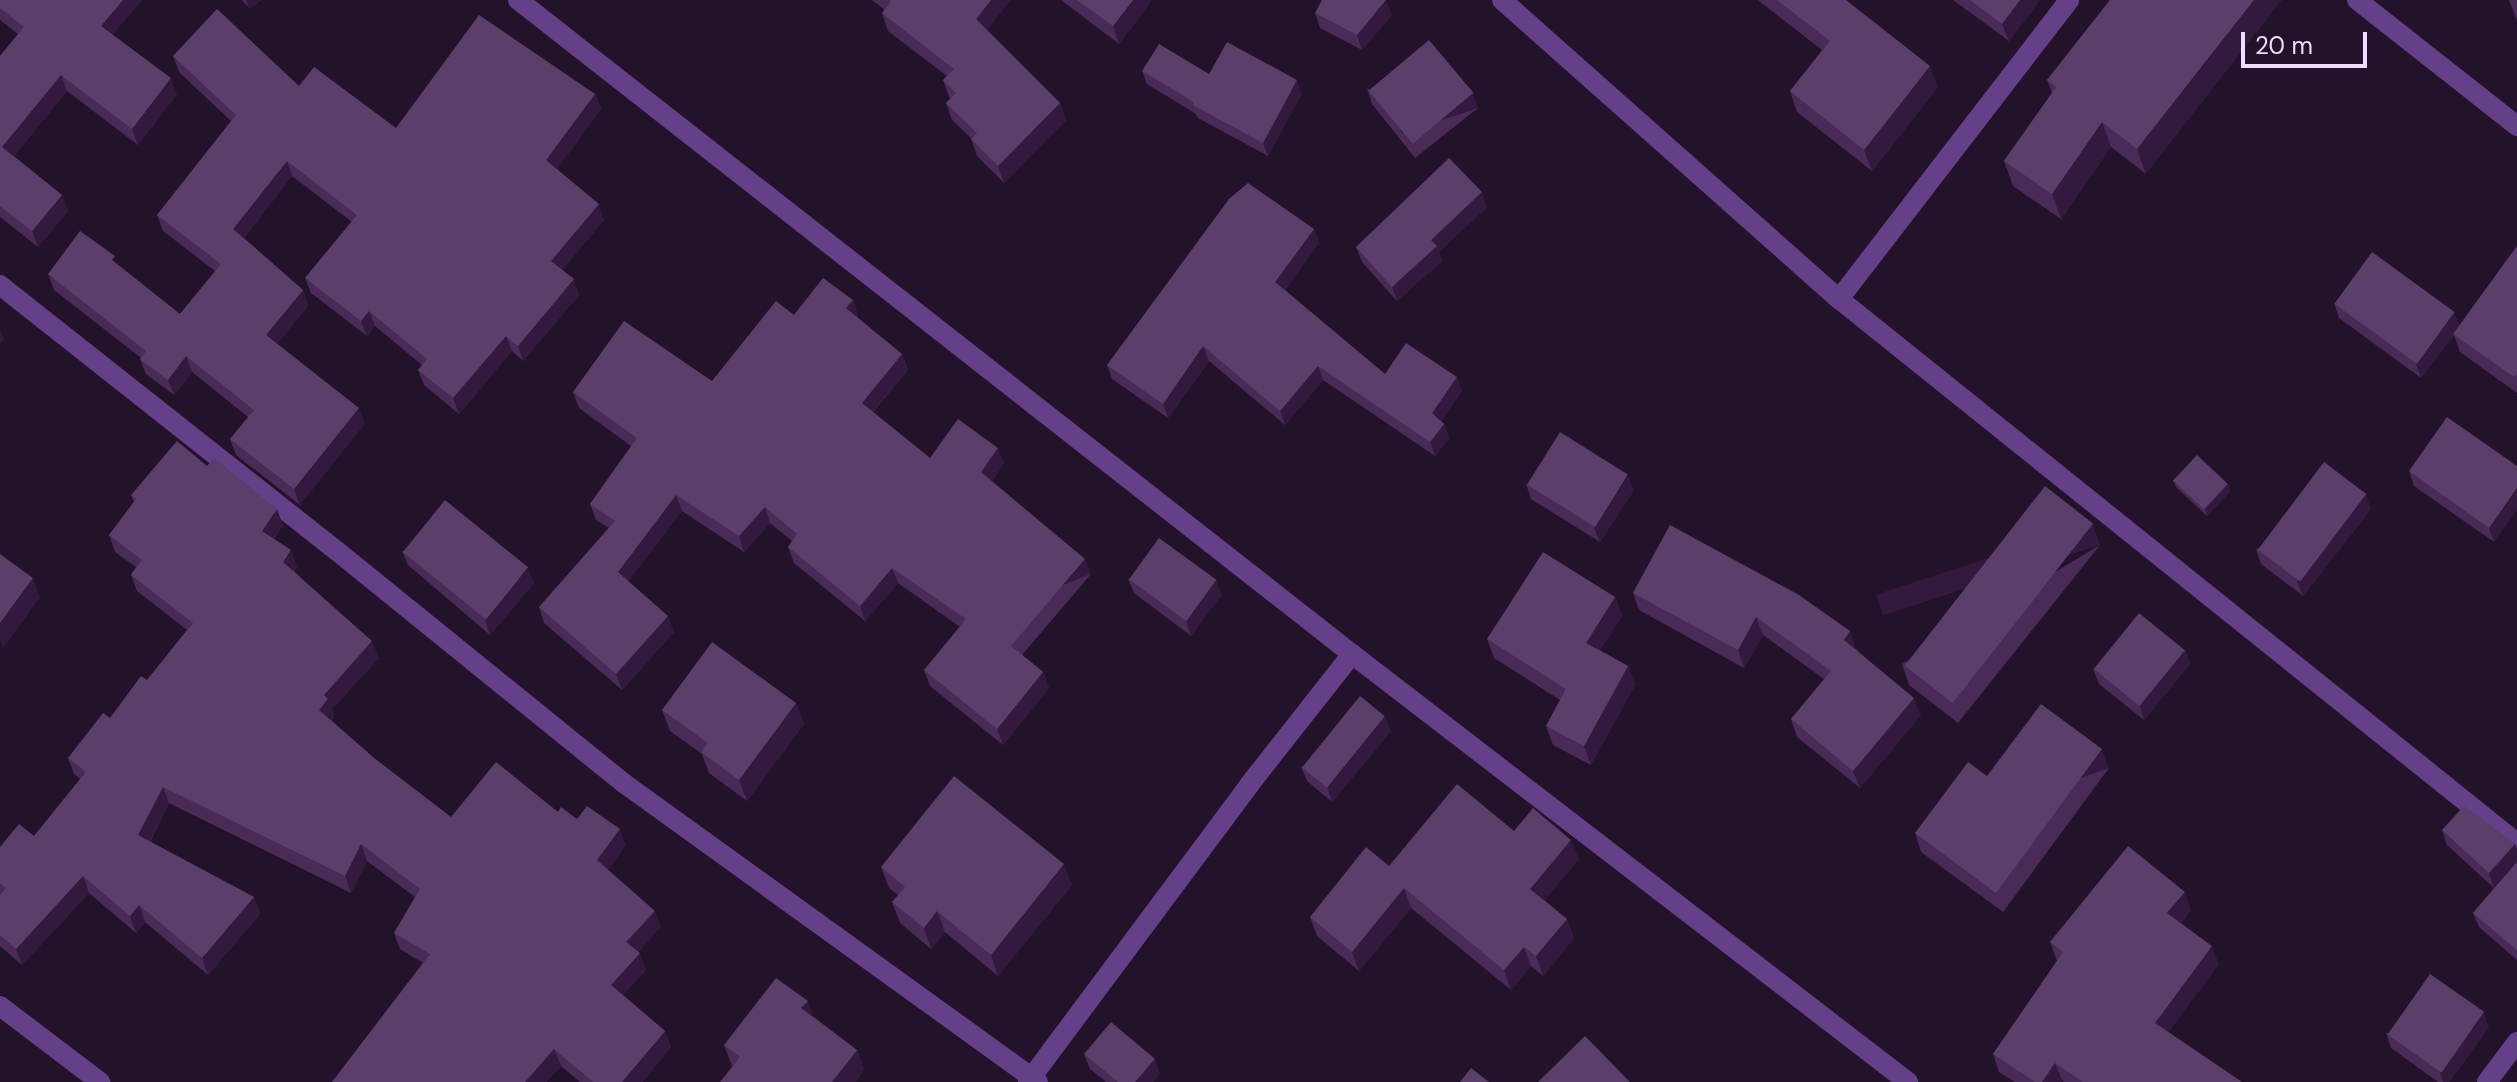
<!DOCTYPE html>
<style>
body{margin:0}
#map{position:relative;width:2517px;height:1082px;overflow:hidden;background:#22122a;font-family:"DM Sans",sans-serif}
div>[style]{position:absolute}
.minor>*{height:20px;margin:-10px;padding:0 10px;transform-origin:10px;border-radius:10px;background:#653f87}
.wall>*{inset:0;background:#4a2b57}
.shaded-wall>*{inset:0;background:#32193d;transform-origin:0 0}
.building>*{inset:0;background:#5b3e69;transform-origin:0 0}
span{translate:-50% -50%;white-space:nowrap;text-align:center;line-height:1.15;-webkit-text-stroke:8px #22122a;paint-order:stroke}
.scale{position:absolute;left:2241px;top:32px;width:126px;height:36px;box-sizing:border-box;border:4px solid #f0dcfe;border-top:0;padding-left:10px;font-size:24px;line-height:28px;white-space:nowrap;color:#f0dcfe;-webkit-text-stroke:6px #22122a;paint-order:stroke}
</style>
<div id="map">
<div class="minor">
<i style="left:518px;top:0;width:1060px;rotate:38.1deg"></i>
<i style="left:1352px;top:654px;width:702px;rotate:37.59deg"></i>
<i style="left:1502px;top:0;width:451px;rotate:41.6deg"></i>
<i style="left:1839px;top:299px;width:869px;rotate:38.74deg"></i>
<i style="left:2357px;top:0;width:204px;rotate:38.2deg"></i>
<i style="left:0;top:285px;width:429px;rotate:38.3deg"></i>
<i style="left:337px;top:551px;width:370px;rotate:39deg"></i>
<i style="left:625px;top:784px;width:509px;rotate:35.81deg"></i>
<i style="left:1839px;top:299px;width:377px;rotate:-52.4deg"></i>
<i style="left:0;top:1006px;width:126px;rotate:37.2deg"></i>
<i style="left:1028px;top:1082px;width:370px;rotate:-53.3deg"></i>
<i style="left:1249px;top:785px;width:167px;rotate:-51.8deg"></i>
<i style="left:2487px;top:1082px;width:50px;rotate:-53.1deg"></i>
</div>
<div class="wall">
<i style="clip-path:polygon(0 0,142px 0,112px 35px,177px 94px,138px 145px,67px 91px,14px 156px,62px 195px,68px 211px,38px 247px,0 217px,0 56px,18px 34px,0 20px)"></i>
<i style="clip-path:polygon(242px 0,261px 0,250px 9px)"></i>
<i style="clip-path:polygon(872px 0,1010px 0,987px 30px,1060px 103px,1066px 120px,1004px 183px,977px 156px,971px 138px,952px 120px,946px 103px,950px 99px,943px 80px,947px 76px,888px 31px,882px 13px,885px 10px)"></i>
<i style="clip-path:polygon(1061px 0,1152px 0,1119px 44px)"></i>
<i style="clip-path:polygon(1758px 0,1846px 0,1938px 87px,1872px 171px,1797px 112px,1790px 91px,1822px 50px)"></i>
<i style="clip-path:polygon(1953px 0,2040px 0,2009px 41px)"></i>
<i style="clip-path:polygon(2110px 0,2146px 174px,2111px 147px,2061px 219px,2013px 186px,2004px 161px,2052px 93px,2047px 80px)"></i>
<i style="clip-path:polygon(2509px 0,2517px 0,2517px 19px,2516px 18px)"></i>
<i style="clip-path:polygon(1315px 13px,1392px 15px,1362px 50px,1320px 28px)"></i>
<i style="clip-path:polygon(173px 56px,299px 86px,396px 128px,595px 94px,601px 109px,557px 169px,604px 220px,562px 270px,579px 295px,523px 361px,512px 351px,459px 414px,424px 385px,418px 370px,422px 365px,375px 326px,367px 336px,311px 293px,305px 278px,352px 222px,292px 176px,244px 238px,303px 290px,308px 306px,277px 344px,365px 423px,300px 505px,236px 455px,230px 439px,248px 417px,192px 372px,174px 395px,146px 374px,140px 359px,141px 358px,54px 290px,48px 274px,118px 265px,180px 314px,215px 271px,163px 231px,157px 215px,231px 121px,179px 72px)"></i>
<i style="clip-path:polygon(1142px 71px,1209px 74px,1302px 93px,1268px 156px,1198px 118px,1196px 114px,1147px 84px)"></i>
<i style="clip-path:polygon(1367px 89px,1478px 108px,1415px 158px,1372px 104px)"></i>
<i style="clip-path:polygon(1487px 207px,1439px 252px,1442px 261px,1397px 301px,1362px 262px,1356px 247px)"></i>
<i style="clip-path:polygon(1314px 229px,1319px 243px,1285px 290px,1385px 374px,1462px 391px,1441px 421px,1444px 424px,1449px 438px,1435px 456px,1323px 380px,1285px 425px,1209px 361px,1168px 418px,1112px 379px,1107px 365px)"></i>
<i style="clip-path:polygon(2517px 246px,2517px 393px,2460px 352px,2454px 335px,2421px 378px,2339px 318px,2334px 303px,2454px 312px,2459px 326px)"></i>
<i style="clip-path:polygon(853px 300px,858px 316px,857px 318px,902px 354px,908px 370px,873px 412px,930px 458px,1004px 463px,992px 481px,1091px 574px,1022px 655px,1043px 672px,1049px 688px,1003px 745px,930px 686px,924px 670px,960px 627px,898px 583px,865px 621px,794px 563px,788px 547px,792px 541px,770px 523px,744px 552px,682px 511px,628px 581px,674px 632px,622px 690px,544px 623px,539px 607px,609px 528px,596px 520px,590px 504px,631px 446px,579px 408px,573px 392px,712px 381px,794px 315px)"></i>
<i style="clip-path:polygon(207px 466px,283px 525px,274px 539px,297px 567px,294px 571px,379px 658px,332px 709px,334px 715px,331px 720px,374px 758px,451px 817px,558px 812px,577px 819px,626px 845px,608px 870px,661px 927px,638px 952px,646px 970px,623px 995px,665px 1031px,671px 1047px,642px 1082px,580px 1082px,561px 1066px,546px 1082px,332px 1082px,423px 963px,400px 949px,394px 933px,415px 897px,367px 861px,351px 893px,169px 803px,150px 842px,254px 897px,260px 914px,208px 975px,145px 922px,136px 933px,89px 893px,22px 965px,0 946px,0 847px,34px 836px,80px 779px,74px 774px,68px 758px,110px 718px,147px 680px,187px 630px,137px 591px,131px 575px,136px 567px,115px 552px,109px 535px,134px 502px,131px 495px)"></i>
<i style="clip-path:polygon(2517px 466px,2494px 542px,2414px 486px,2409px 471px)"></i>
<i style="clip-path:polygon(2173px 480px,2228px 484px,2230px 492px,2207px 516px,2176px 487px)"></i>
<i style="clip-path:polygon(1526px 484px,1634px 490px,1600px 542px,1531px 499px)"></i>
<i style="clip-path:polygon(2371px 509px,2303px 596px,2261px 564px,2256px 549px)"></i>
<i style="clip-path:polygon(1670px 525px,1856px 649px,1921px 715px,1860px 788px,1797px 737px,1791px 719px,1824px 679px,1763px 635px,1744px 668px,1639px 610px,1633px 593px)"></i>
<i style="clip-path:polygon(2100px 545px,1958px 723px,1909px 685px,1902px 664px)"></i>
<i style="clip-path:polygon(402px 551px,534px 583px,490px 635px,408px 565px)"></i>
<i style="clip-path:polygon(1128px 579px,1222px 594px,1191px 636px,1134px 593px)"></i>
<i style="clip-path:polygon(1615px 597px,1622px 616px,1600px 650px,1628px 666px,1635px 685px,1591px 765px,1553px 745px,1546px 726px,1560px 700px,1494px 658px,1487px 639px)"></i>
<i style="clip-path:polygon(2185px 650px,2190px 664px,2144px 720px,2099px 684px,2093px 669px)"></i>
<i style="clip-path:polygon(796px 703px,804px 724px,747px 801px,709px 773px,702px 754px,670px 731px,662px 710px)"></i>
<i style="clip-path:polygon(1391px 731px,1332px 802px,1307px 781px,1301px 767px)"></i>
<i style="clip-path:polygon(2109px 768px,2003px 912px,1921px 852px,1915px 833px,1987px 776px)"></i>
<i style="clip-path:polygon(2442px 830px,2515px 844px,2517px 849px,2517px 960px,2479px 927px,2473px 913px,2494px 888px,2447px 845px)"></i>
<i style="clip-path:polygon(1514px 831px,1579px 859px,1544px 900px,1567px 919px,1574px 938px,1543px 976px,1531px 966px,1511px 990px,1411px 908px,1359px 971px,1317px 936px,1310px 917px,1389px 866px)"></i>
<i style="clip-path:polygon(881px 867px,1072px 885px,998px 976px,945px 932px,931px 949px,900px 923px,892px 902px,898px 895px,889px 888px)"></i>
<i style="clip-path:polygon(2191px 910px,2181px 923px,2219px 964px,2168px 1032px,2242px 1082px,2064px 1082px,2062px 1080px,2060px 1082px,2015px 1082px,1999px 1072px,1993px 1054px,2057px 961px,2050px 942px)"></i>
<i style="clip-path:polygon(814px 1017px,857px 1050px,864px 1070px,732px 1066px,724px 1045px)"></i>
<i style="clip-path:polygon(2489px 1027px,2449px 1082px,2438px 1082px,2391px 1048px,2386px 1033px)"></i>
<i style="clip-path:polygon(1084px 1054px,1160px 1073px,1153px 1082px,1106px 1082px,1090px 1069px)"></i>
</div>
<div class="shaded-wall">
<i style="clip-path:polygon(123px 0,142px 0,106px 42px,101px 26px)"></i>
<i style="clip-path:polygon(246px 0,261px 0,250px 9px)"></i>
<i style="clip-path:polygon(991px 0,1010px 0,982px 37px,976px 19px)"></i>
<i style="clip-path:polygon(1133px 0,1152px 0,1119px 44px,1113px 26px)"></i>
<i style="clip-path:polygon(1386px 0,1392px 15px,1362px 50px,1357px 35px)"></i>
<i style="clip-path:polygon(2020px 0,2040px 0,2009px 41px,2002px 24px)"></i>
<i style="clip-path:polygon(2254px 0,2282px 0,2146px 174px,2137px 149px)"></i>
<i style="clip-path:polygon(1930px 66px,1938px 87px,1872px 171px,1864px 150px)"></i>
<i style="clip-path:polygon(61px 75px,67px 91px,8px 163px,2px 147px)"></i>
<i style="clip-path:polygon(171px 78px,177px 94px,138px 145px,132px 129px)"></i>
<i style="clip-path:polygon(1297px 80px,1302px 93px,1268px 156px,1263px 143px)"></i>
<i style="left:1473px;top:93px;width:16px;height:80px;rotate:72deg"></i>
<i style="clip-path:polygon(595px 94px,601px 109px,552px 176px,546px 160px)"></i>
<i style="clip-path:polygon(1060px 103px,1066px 120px,1004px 183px,998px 166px)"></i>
<i style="clip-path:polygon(2102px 122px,2111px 147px,2061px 219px,2052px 194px)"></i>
<i style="clip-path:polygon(287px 161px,292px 176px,239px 244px,233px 229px)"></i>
<i style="clip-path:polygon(1482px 192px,1487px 207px,1439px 252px,1442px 261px,1397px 301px,1392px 287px,1431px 240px)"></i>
<i style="clip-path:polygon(62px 195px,68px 211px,38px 247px,32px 231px)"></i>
<i style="clip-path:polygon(599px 204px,604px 220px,557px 276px,551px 261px)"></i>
<i style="clip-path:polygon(1314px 229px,1319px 243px,1280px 297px,1275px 282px)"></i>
<i style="clip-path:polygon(574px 279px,579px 295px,523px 361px,518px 346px)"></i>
<i style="clip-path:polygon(303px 290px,308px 306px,272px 351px,266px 335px)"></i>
<i style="clip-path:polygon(853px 300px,858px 316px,852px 324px,846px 308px)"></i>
<i style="clip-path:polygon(369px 311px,375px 326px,367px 336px,361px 321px)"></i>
<i style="clip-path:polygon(2454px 312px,2460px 327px,2421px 378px,2416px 364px)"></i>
<i style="clip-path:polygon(0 329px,4px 339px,0 344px)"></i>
<i style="clip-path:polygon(506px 336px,512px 351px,459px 414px,453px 398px)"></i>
<i style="clip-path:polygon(1203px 346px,1209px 361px,1168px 418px,1163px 404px)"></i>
<i style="clip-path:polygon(902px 354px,908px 370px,867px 418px,862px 403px)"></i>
<i style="clip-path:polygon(186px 356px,192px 372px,174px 395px,168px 380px)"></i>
<i style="clip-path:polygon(1318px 366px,1323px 380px,1285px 425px,1280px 411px)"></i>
<i style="clip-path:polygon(1457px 377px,1462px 391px,1437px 427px,1432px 413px)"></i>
<i style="clip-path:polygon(359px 408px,365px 423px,300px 505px,294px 489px)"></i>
<i style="clip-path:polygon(1444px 424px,1449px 438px,1435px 456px,1430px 442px)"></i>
<i style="clip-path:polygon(998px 448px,1004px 463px,987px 488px,981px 472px)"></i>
<i style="clip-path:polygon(1628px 475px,1634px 490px,1600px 542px,1594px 528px)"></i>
<i style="clip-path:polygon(2228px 484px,2230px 492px,2207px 516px,2205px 509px)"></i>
<i style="clip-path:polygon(2517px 488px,2517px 511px,2494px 542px,2489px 528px)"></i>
<i style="clip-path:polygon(2366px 494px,2371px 509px,2303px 596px,2297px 581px)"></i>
<i style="clip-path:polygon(676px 495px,682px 511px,623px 588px,618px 572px)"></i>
<i style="clip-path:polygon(765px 507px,770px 523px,744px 552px,739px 536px)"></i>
<i style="clip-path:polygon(277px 509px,283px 525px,268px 547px,262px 531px)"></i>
<i style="left:2093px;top:524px;width:22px;height:228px;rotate:72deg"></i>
<i style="clip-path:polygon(291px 550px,297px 567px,289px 578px,283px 562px)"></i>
<i style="left:1085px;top:559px;width:16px;height:114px;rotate:68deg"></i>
<i style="clip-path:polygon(528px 568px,534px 583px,490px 635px,485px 620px)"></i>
<i style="clip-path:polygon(892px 568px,898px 583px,865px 621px,860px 606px)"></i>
<i style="clip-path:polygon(33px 578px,40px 598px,3px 648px,0 640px,0 623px)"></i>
<i style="clip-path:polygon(1216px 580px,1222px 594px,1191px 636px,1186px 621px)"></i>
<i style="clip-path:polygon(1615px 597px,1622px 616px,1593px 662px,1586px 643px)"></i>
<i style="clip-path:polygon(668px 616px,674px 632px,622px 690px,616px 674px)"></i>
<i style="clip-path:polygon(1756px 617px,1763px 635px,1744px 668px,1738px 650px)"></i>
<i style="clip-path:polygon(1850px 631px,1856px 649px,1850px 657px,1844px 640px)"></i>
<i style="clip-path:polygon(372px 641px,379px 658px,332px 709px,334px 715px,325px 726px,319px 710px,324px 695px)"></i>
<i style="clip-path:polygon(2185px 650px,2190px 664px,2144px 720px,2139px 705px)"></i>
<i style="clip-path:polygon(1628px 666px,1635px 685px,1591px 765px,1584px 746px)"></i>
<i style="clip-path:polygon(1043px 672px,1049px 688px,1003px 745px,997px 729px)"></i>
<i style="clip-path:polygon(1914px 698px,1921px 715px,1860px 788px,1853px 771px)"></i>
<i style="clip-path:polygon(796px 703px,804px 724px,747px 801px,739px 780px)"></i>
<i style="clip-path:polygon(1385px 716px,1391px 731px,1332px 802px,1327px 787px)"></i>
<i style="left:2102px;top:749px;width:20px;height:179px;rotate:70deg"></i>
<i style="clip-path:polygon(163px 787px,169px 803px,144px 852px,138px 835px)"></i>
<i style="clip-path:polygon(620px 829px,626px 845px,603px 877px,597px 860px)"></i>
<i style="clip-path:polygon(1571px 840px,1579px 859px,1537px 908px,1530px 889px)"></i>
<i style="clip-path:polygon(361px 844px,367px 861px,351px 893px,345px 876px)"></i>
<i style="clip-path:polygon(2515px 844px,2517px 849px,2517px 863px,2494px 888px,2489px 873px)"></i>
<i style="clip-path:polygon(1064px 864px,1072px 885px,998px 976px,991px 955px)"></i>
<i style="clip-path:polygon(83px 876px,89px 893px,22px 965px,16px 949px)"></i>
<i style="clip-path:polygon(1404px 888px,1411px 908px,1359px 971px,1352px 952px)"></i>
<i style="clip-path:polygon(2185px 892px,2191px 910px,2174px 931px,2167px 913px)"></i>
<i style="clip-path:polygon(254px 897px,260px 914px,208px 975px,202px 958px)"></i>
<i style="clip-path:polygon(139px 905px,145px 922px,136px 933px,130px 916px)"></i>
<i style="clip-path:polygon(655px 911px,661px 927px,632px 959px,626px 942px)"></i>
<i style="clip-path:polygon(937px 911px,945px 932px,931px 949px,924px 928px)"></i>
<i style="clip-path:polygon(1567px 919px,1574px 938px,1543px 976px,1536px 956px)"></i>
<i style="clip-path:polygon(2212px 946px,2219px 964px,2162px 1041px,2155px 1023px)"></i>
<i style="clip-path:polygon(1524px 947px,1531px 966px,1511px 990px,1504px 970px)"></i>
<i style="clip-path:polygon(640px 953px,646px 970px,617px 1002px,611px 985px)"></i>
<i style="clip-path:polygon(808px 1001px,815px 1022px,801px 1008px)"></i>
<i style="clip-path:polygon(2484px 1012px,2489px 1027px,2449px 1082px,2443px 1082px,2440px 1073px)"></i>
<i style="clip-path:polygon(665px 1031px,671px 1047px,642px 1082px,622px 1082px)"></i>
<i style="clip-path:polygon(554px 1049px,561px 1066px,546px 1082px,525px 1082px)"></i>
<i style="clip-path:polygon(857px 1050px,864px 1070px,856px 1082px,832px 1082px)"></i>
<i style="clip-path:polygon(1155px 1059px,1160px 1073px,1153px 1082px,1135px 1082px)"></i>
<i style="clip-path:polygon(2055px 1063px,2062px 1080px,2060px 1082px,2042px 1082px)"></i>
</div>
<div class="building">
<i style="clip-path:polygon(0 0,123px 0,101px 26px,171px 78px,132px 129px,61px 75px,2px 147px,62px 195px,32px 231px,0 206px,0 56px,24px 27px,0 8px)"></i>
<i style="clip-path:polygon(889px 0,991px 0,976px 19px,1060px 103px,998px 166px,971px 139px,977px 133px,946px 103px,956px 93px,943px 80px,954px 69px,882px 13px,891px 1px)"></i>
<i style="clip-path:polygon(1077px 0,1133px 0,1113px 26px)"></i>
<i style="clip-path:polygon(1322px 0,1386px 0,1357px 35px,1315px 13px)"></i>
<i style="clip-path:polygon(1777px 0,1846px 0,1930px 66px,1864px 150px,1790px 91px,1830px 41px)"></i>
<i style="clip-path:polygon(1970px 0,2020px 0,2002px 24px)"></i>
<i style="clip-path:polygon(2110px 0,2254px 0,2137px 149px,2102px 122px,2052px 194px,2004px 161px,2056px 87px,2047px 80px)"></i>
<i style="clip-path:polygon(217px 9px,299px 86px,314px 67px,396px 128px,479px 15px,595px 94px,546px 160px,599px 204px,551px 261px,574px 279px,518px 346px,506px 336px,453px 398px,418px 370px,427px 359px,369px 311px,361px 321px,305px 278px,357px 215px,287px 161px,233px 229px,303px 290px,266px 335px,359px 408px,294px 489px,230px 439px,254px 410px,186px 356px,168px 380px,140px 359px,146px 351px,48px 274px,80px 231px,115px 256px,112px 260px,180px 314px,221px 264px,157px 215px,236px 115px,173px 56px)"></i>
<i style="left:1429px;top:40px;width:69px;height:79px;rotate:50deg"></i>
<i style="clip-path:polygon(1227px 42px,1297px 80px,1263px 143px,1193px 105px,1194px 102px,1142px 71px,1159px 44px,1209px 74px)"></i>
<i style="clip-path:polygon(1449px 158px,1482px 192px,1431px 240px,1437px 246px,1392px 287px,1356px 247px)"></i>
<i style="clip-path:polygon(1248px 183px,1314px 229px,1275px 282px,1385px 374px,1406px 343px,1457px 377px,1432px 413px,1444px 424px,1430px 442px,1318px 366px,1280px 411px,1203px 346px,1163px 404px,1107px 365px,1229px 199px)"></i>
<i style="clip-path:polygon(2517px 246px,2517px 374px,2514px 377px,2453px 334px)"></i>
<i style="left:2372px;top:252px;width:102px;height:64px;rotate:36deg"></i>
<i style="clip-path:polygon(823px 278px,853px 300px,846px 308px,902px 354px,862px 403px,930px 458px,958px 419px,998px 448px,981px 472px,1085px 559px,1011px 646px,1043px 672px,997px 729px,924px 670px,966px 619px,892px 568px,860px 606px,788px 547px,797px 534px,765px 507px,739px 536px,676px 495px,618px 572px,668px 616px,616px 674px,539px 607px,615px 521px,590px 504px,637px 438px,573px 392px,624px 321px,712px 381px,776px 301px,794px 315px)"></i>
<i style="clip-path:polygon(2447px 417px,2517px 466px,2517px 488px,2489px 528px,2409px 471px)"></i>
<i style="left:1560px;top:432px;width:80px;height:62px;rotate:32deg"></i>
<i style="clip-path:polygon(177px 441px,207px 466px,214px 458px,277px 509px,262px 531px,291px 550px,283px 562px,372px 641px,324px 695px,328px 699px,319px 710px,374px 758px,451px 817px,496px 762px,558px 812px,561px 807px,577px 819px,587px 806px,620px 829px,597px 860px,655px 911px,626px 942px,640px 953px,611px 985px,665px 1031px,622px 1082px,593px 1082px,554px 1049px,525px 1082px,332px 1082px,430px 954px,394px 933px,420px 889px,361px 844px,345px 876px,163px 787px,138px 835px,254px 897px,202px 958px,139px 905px,130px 916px,83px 876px,16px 949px,0 935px,0 895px,6px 888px,0 883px,0 847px,19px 824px,34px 836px,86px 772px,68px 758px,103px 713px,110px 718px,141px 676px,147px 680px,193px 623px,131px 575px,142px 560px,109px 535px,136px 499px,131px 495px)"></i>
<i style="left:2197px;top:455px;width:42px;height:35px;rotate:43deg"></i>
<i style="left:2324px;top:462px;width:53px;height:110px;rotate:37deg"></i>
<i style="left:2045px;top:486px;width:61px;height:228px;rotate:38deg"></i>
<i style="left:445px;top:500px;width:107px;height:67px;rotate:39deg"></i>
<i style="clip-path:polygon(1670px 525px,1799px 595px,1850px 631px,1844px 640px,1914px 698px,1853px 771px,1791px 719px,1831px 671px,1756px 617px,1738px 650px,1633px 593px)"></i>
<i style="left:1159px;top:538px;width:71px;height:51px;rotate:36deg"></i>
<i style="clip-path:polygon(1543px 552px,1615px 597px,1586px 643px,1628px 666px,1584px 746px,1546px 726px,1566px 689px,1487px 639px)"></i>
<i style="clip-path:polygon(0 554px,33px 578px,0 623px)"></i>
<i style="left:2139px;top:613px;width:59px;height:72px;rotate:39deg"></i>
<i style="clip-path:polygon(712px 642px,796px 703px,739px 780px,701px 752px,708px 743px,662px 710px)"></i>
<i style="left:1360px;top:696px;width:32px;height:92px;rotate:39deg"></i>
<i style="clip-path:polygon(2041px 704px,2102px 749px,1996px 893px,1915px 833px,1968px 762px,1987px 776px)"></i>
<i style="clip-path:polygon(954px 776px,1064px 864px,991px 955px,937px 911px,924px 928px,892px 902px,905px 887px,881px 867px)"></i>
<i style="clip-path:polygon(1457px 784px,1514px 831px,1533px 808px,1571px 840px,1530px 889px,1567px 919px,1536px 956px,1524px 947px,1504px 970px,1404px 888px,1352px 952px,1310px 917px,1366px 847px,1389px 866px)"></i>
<i style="clip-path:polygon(2464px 806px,2515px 844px,2489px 873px,2442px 830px)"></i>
<i style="clip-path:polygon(2128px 846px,2185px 892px,2167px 913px,2212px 946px,2155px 1023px,2242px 1082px,2083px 1082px,2055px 1063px,2042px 1082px,2035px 1082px,1993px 1054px,2063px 952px,2050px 942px)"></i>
<i style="clip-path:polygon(2517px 862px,2517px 950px,2473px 913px)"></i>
<i style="left:2430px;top:974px;width:66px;height:74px;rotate:35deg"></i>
<i style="clip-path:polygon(776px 978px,808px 1001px,801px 1008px,857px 1050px,832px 1082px,720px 1082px,740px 1057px,724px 1045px)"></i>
<i style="clip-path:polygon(1111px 1022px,1155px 1059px,1135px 1082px,1118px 1082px,1084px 1054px)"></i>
<i style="clip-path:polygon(1585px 1036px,1630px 1082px,1538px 1082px)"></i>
<i style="clip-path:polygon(1471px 1068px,1489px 1082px,1460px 1082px)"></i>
</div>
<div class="scale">20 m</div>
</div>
